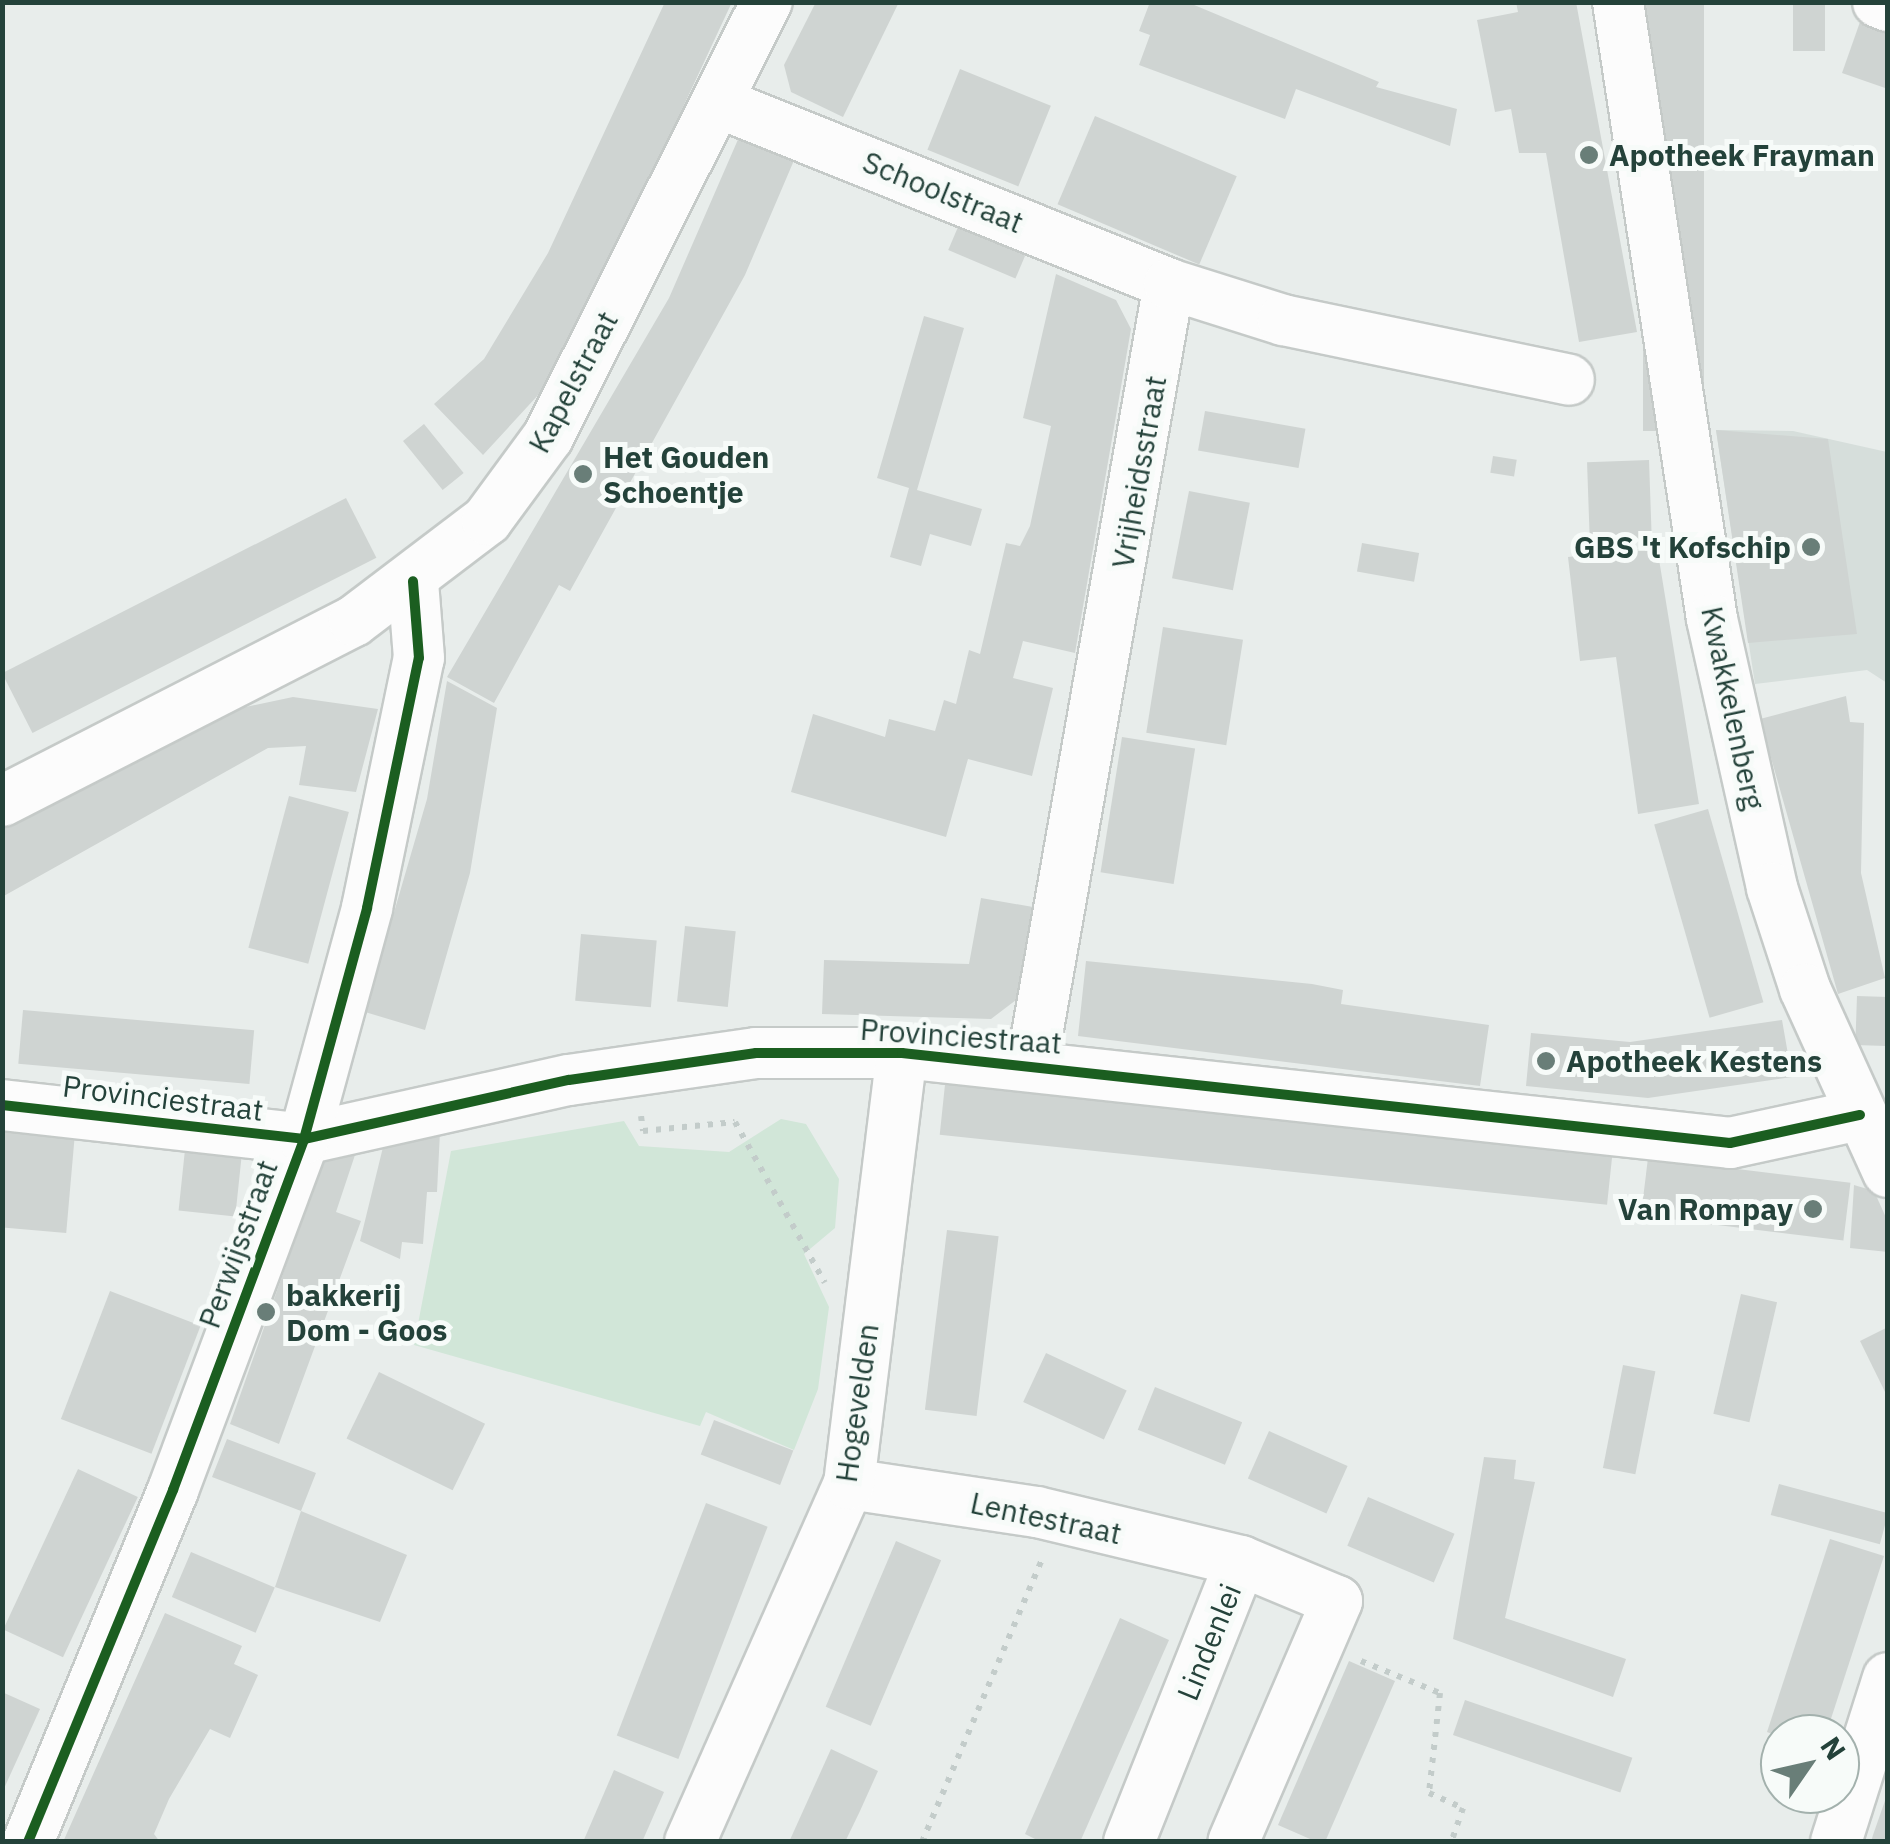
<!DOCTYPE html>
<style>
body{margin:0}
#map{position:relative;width:1890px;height:1844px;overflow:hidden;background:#e8edeb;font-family:"IBM Plex Sans",sans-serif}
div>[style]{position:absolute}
.built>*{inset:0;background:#d6dedb}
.green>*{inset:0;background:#d1e6d8}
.building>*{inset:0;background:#cfd4d2;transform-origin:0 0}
.path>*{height:6px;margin-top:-3px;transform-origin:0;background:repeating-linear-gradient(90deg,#c3ccca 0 5px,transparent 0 13px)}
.roads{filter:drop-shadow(2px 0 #c5cac8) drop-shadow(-2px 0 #c5cac8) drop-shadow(0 2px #c5cac8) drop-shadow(0 -2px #c5cac8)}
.minor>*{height:50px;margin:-25px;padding:0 25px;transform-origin:25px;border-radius:25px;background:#fcfcfc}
.cycleway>*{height:10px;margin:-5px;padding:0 5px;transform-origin:5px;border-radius:5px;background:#1b5e20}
.dots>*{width:28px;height:28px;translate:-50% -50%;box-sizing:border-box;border:5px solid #f7fbf9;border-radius:50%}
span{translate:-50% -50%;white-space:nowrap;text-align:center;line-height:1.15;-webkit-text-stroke:10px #f7fbf9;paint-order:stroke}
.poi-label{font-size:30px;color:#24423a;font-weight:700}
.left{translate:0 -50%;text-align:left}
.right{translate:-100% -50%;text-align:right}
.street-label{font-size:30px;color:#24423a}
.frame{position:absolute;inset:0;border:5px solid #24423a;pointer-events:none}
.north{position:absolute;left:1760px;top:1714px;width:100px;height:100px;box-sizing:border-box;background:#f7fbf9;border:2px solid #a3b1ad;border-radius:50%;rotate:56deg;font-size:28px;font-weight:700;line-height:40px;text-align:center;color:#24423a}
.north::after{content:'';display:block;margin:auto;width:35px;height:45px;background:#697e78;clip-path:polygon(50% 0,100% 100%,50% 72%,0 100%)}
</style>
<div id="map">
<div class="built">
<i style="clip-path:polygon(1716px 430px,1793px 431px,1887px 452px,1887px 683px,1867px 670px,1755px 684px)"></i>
</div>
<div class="green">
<i style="clip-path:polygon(781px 1119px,806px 1124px,839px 1179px,835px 1228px,804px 1254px,829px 1307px,818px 1389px,794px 1450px,706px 1412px,700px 1426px,414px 1345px,451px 1151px,624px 1121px,639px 1146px,729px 1152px)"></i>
</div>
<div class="building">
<i style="clip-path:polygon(665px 2px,732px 2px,603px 279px,540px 393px,483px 455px,434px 404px,484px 359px,548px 253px)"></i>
<i style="clip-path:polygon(816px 2px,899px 2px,843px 117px,791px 92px,784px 65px)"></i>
<i style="clip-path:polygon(1150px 2px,1187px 2px,1379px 82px,1376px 87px,1457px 109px,1450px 146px,1296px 89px,1285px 119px,1139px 65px,1150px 35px,1139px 31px)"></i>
<i style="clip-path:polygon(1516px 2px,1576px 2px,1637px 332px,1579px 342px,1546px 153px,1519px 153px,1511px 109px,1495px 112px,1477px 20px,1518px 12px)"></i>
<i style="left:1643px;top:2px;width:61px;height:429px"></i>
<i style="left:1793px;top:2px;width:32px;height:49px"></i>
<i style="clip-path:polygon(1860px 22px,1888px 31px,1888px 89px,1842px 73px)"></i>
<i style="left:960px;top:69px;width:98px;height:87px;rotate:22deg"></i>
<i style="left:1095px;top:116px;width:154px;height:96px;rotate:23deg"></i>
<i style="clip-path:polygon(743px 128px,798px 151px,745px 275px,570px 591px,559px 585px,494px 703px,447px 677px,669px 298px)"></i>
<i style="left:958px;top:227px;width:73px;height:25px;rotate:23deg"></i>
<i style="clip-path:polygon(1056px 274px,1116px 300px,1131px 329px,1075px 653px,1023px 641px,1013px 678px,1053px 688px,1032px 776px,968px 759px,946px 837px,791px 792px,813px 714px,885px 737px,889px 719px,935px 731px,944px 700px,956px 704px,969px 650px,980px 654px,1006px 543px,1020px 546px,1030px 526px,1051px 426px,1023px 418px)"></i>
<i style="clip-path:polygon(924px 316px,964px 328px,917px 490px,982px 509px,971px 546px,930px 534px,921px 566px,890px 557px,909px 488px,877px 478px)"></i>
<i style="left:1205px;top:411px;width:102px;height:40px;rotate:10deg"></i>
<i style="left:424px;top:424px;width:63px;height:27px;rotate:51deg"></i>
<i style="clip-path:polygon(1716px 430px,1828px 439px,1857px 634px,1748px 643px)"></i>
<i style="left:1493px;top:456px;width:24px;height:17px;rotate:9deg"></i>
<i style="left:1649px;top:460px;width:79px;height:62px;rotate:88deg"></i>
<i style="left:1189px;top:491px;width:62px;height:89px;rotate:11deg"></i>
<i style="left:346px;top:498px;width:67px;height:386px;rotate:63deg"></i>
<i style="left:1362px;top:543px;width:58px;height:29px;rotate:10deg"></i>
<i style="clip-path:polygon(1657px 547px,1699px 804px,1638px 814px,1616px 657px,1580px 661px,1568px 557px)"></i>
<i style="left:1163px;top:627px;width:81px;height:107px;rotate:9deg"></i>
<i style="clip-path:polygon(447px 681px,497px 708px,470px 873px,425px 1030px,365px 1012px,427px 799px)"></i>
<i style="clip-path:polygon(1846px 696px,1850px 722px,1864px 723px,1861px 873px,1885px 978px,1838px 994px,1760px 719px)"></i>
<i style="clip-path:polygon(293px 697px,378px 709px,356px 792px,299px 785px,306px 746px,268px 748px,2px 897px,2px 829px,227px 711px)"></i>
<i style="left:1122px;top:737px;width:74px;height:137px;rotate:9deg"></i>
<i style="left:289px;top:796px;width:62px;height:157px;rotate:15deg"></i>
<i style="left:1708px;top:809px;width:201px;height:56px;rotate:74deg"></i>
<i style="clip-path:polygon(981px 898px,1033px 907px,1020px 997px,991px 1019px,822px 1014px,824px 960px,969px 964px)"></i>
<i style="left:685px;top:926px;width:51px;height:76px;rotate:6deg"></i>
<i style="left:581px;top:934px;width:76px;height:67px;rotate:5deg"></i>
<i style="clip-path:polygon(1086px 961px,1312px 984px,1343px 990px,1341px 1004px,1489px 1025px,1480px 1086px,1078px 1036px)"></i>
<i style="left:1857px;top:996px;width:31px;height:49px;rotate:2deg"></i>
<i style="left:23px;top:1010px;width:232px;height:54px;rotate:5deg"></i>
<i style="clip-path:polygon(1782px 1020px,1792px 1077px,1648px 1098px,1526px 1086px,1531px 1033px,1630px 1042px)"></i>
<i style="left:946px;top:1075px;width:671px;height:60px;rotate:6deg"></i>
<i style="left:2px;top:1118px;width:74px;height:109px;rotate:5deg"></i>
<i style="clip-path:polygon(440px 1132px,437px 1192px,427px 1192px,423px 1244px,402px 1242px,400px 1259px,360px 1241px,385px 1139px)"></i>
<i style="left:186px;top:1140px;width:57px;height:71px;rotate:6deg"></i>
<i style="clip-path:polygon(359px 1143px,336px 1212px,361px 1221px,279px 1444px,230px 1424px,326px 1152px)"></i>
<i style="left:1648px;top:1158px;width:204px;height:58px;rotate:7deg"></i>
<i style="clip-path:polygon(1854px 1185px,1874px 1191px,1888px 1222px,1888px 1252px,1850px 1248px)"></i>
<i style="left:947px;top:1230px;width:52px;height:181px;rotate:7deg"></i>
<i style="left:110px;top:1291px;width:97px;height:137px;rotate:21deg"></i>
<i style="left:1741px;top:1294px;width:37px;height:123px;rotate:13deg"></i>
<i style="clip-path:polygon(1888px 1327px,1888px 1398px,1860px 1341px)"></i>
<i style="left:1046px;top:1353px;width:89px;height:54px;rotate:25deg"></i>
<i style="left:1623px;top:1365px;width:33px;height:105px;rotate:11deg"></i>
<i style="left:379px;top:1372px;width:118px;height:74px;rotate:26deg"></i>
<i style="left:1155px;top:1387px;width:94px;height:46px;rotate:22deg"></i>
<i style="left:714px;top:1420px;width:85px;height:37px;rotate:21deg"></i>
<i style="left:1269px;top:1431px;width:86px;height:52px;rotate:24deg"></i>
<i style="clip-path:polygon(227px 1439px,316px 1473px,301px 1511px,407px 1555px,380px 1622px,275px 1587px,301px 1511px,212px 1477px)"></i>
<i style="clip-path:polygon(1484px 1457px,1516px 1460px,1514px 1479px,1535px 1482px,1505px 1618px,1626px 1659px,1613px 1697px,1453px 1639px)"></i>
<i style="left:78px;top:1469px;width:66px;height:177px;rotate:25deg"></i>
<i style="left:1779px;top:1484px;width:113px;height:32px;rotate:15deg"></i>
<i style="left:1368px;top:1497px;width:94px;height:53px;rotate:23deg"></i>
<i style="left:706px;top:1503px;width:66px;height:249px;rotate:21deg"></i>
<i style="clip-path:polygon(1830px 1539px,1884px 1556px,1826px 1734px,1780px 1737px,1767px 1732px)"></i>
<i style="left:896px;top:1541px;width:49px;height:180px;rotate:23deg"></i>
<i style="left:191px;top:1552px;width:91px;height:49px;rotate:23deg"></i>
<i style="clip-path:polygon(165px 1613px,242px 1646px,234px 1664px,258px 1675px,230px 1738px,210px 1729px,169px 1799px,154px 1834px,160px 1842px,63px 1842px)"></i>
<i style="clip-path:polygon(1120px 1618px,1169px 1640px,1080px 1842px,1041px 1842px,1025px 1834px)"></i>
<i style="clip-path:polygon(1349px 1661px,1395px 1681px,1325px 1842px,1317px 1842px,1278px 1825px)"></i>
<i style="clip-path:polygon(2px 1692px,40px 1709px,2px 1793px)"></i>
<i style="left:1465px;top:1700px;width:177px;height:37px;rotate:19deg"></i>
<i style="clip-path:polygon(831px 1749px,878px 1771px,860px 1811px,845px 1842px,789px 1842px)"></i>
<i style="clip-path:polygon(614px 1770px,664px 1792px,642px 1842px,583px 1842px)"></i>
<i style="clip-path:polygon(1887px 1795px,1888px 1842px,1871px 1842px,1873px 1835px)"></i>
</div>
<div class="path">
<i style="left:641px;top:1116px;width:15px;rotate:82deg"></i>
<i style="left:643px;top:1131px;width:92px;rotate:-5.6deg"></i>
<i style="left:735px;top:1122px;width:184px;rotate:60.8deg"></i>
<i style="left:1361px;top:1661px;width:85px;rotate:22.1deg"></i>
<i style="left:1440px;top:1693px;width:101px;rotate:96.3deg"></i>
<i style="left:1429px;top:1793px;width:37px;rotate:24deg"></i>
<i style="left:1463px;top:1808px;width:36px;rotate:109deg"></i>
<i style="left:922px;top:1842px;width:310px;rotate:-67deg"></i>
</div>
<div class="roads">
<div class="minor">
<i style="left:1618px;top:2px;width:624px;rotate:81.34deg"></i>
<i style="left:1712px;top:619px;width:276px;rotate:77.4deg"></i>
<i style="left:1772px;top:888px;width:106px;rotate:71.9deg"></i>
<i style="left:1805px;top:989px;width:201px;rotate:65.6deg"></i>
<i style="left:1878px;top:2px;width:11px;rotate:22deg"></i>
<i style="left:717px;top:102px;width:487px;rotate:21.9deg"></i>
<i style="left:2px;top:801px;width:395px;rotate:-27.1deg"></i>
<i style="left:354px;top:621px;width:167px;rotate:-37.2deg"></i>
<i style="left:487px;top:520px;width:103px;rotate:-53.7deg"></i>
<i style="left:548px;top:437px;width:487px;rotate:-63.3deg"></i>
<i style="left:1032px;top:1063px;width:791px;rotate:-80.03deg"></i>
<i style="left:1169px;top:284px;width:120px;rotate:17.5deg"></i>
<i style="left:1283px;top:320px;width:292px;rotate:11.8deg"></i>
<i style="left:2px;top:1105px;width:304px;rotate:6.4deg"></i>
<i style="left:304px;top:1139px;width:271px;rotate:-12.6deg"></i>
<i style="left:569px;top:1080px;width:189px;rotate:-8.2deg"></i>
<i style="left:756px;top:1053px;width:146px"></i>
<i style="left:902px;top:1053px;width:833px;rotate:6.2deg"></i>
<i style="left:1730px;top:1143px;width:133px;rotate:-12.2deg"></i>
<i style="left:849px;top:1484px;width:190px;rotate:8.5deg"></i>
<i style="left:1037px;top:1512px;width:210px;rotate:13.5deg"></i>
<i style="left:1241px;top:1561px;width:104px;rotate:22.6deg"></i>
<i style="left:1337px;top:1601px;width:262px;rotate:113.3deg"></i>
<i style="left:28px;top:1842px;width:381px;rotate:-67.6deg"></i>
<i style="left:173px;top:1490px;width:375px;rotate:-69.5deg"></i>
<i style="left:304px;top:1139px;width:239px;rotate:-74.7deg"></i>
<i style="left:367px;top:908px;width:255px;rotate:-78.3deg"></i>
<i style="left:419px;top:658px;width:77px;rotate:-94.5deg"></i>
<i style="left:690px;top:1842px;width:392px;rotate:-66.1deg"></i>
<i style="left:849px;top:1484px;width:434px;rotate:-83deg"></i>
<i style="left:1129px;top:1842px;width:302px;rotate:-68.3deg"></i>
<i style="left:1836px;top:1842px;width:172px;rotate:-72.4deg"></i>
</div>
</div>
<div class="cycleway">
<i style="left:2px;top:1105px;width:304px;rotate:6.4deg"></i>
<i style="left:304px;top:1139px;width:271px;rotate:-12.6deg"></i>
<i style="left:569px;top:1080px;width:189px;rotate:-8.2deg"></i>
<i style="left:756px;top:1053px;width:146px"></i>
<i style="left:902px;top:1053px;width:833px;rotate:6.2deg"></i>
<i style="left:1730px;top:1143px;width:133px;rotate:-12.2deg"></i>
<i style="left:28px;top:1842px;width:381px;rotate:-67.6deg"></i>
<i style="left:173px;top:1490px;width:375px;rotate:-69.5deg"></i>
<i style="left:304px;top:1139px;width:239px;rotate:-74.7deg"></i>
<i style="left:367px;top:908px;width:255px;rotate:-78.3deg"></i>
<i style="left:419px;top:658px;width:77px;rotate:-94.5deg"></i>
</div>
<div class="dots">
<i style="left:1589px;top:155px;background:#697e78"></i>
<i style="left:583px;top:474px;background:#697e78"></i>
<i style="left:1811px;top:547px;background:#697e78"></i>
<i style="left:1546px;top:1061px;background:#697e78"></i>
<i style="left:1813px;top:1209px;background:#697e78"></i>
<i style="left:266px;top:1312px;background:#697e78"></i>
</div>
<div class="poi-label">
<span class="left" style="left:1609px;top:155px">Apotheek Frayman</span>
<span class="left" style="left:603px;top:474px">Het Gouden<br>Schoentje</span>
<span class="right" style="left:1791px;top:547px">GBS 't Kofschip</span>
<span class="left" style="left:1566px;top:1061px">Apotheek Kestens</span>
<span class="right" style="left:1793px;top:1209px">Van Rompay</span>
<span class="left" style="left:286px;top:1312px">bakkerij<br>Dom - Goos</span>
</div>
<div class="street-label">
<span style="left:943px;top:192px;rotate:22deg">Schoolstraat</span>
<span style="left:573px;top:382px;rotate:-62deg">Kapelstraat</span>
<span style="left:1139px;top:472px;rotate:-80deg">Vrijheidsstraat</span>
<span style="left:1733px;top:708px;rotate:78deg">Kwakkelenberg</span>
<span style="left:961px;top:1036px;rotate:4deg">Provinciestraat</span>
<span style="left:163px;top:1098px;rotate:7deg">Provinciestraat</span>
<span style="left:238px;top:1244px;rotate:-70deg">Perwijsstraat</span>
<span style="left:857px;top:1403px;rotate:-82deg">Hogevelden</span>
<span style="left:1046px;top:1518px;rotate:12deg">Lentestraat</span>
<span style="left:1209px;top:1642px;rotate:-68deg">Lindenlei</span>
</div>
<div class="frame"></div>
<div class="north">N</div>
</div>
